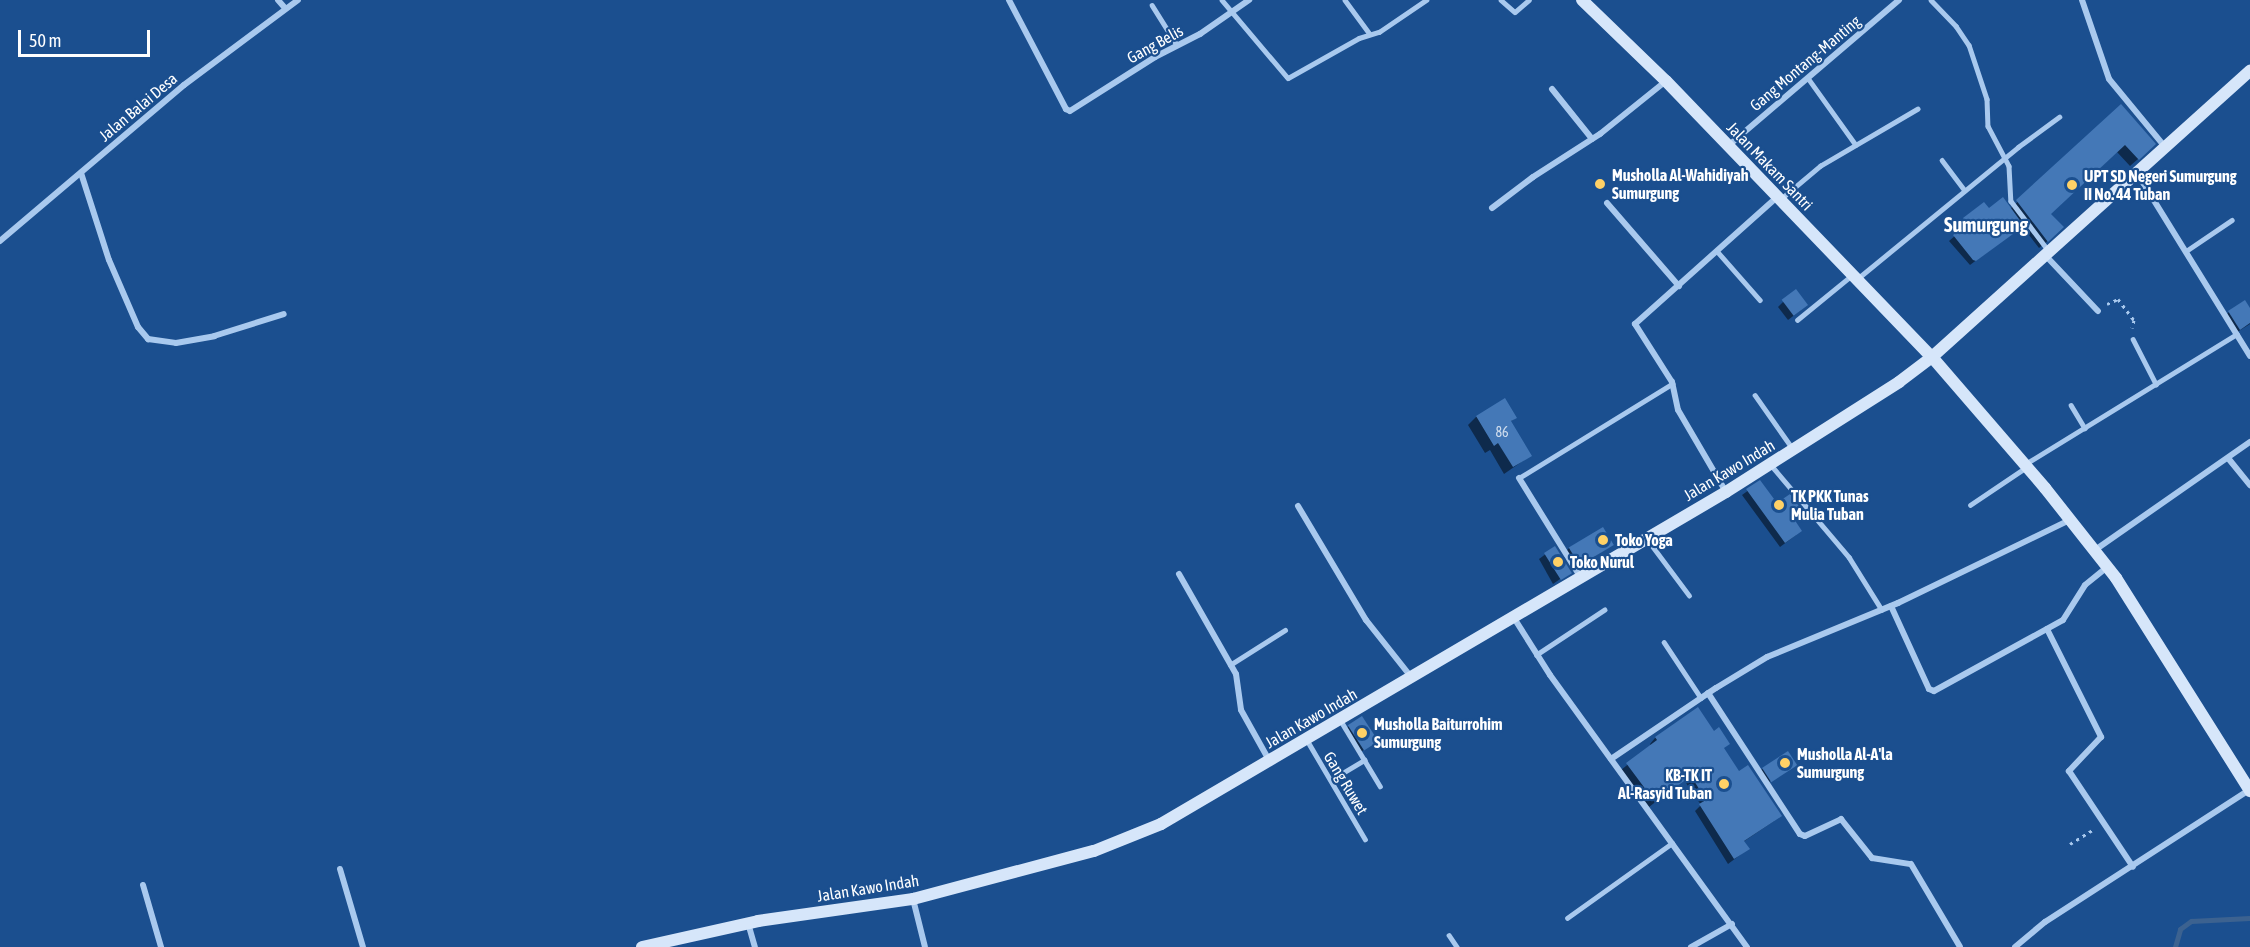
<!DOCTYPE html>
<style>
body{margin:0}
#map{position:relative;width:2250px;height:947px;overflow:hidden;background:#1b4f8f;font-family:"Asap Condensed",sans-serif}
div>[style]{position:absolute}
.shadow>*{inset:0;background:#0007}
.stream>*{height:5px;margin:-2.5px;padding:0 2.5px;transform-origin:2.5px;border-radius:2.5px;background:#3c6290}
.building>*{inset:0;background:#4478b7;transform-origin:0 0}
.path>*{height:3px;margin-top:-1.5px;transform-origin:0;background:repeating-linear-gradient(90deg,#a9c9ee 0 3px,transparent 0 7.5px)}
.lane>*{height:4.5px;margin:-2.25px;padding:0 2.25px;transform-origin:2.25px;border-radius:2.25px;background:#a9c9ee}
.street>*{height:6px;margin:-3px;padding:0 3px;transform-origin:3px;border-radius:3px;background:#a9c9ee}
.secondary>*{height:12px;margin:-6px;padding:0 6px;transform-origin:6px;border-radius:6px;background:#d6e6fa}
.dots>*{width:16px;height:16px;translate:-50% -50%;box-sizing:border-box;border:3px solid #1b4f8f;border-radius:50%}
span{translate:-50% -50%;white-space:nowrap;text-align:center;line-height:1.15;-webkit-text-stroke:4.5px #1b4f8f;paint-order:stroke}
.number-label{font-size:14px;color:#d0dded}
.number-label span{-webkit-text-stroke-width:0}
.street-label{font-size:16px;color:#fff}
.poi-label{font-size:16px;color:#fff;font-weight:700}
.left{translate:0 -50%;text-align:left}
.right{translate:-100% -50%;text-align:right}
.quarter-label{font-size:20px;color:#fff;font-weight:700}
.scale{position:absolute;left:18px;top:30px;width:132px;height:27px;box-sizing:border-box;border:3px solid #fff;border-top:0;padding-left:8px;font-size:18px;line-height:21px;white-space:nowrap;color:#fff;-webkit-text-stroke:4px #1b4f8f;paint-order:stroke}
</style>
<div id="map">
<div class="shadow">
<i style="clip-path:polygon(2121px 106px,2146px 152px,2130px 166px,2117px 152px,2050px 214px,2055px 235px,2039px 248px,2022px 226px,1970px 265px,1949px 241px,1963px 229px,1959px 224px,1964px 219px,1988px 210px,2010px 209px)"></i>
<i style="clip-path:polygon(1783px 302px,1801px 310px,1788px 320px,1778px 307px)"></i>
<i style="clip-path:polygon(2250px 311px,2250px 324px,2234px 334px,2224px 317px,2229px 312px)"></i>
<i style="clip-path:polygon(1504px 400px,1515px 418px,1510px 422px,1530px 456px,1504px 474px,1490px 450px,1485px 453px,1468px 425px,1476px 417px)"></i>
<i style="clip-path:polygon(1760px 482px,1777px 505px,1792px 519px,1796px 535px,1780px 547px,1742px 495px)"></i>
<i style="clip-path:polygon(1612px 545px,1574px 570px,1564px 554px,1569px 548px)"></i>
<i style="clip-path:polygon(1554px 548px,1570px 572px,1553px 584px,1539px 559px)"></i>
<i style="clip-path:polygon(1698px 709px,1722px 749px,1774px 821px,1743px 842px,1748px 849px,1728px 864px,1695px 811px,1701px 805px,1684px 780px,1649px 807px,1621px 770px,1651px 746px,1650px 744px,1655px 738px)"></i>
<i style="clip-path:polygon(1349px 726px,1376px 741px,1358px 754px,1344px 731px)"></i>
<i style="clip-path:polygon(1793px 767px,1769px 782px,1761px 770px,1763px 768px)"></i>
</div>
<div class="stream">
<i style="left:2175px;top:947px;width:19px;rotate:-74deg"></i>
<i style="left:2180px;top:929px;width:14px;rotate:-36deg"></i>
<i style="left:2191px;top:921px;width:59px;rotate:-2.9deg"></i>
</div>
<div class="building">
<i style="clip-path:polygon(2121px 104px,2156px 144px,2139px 160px,2125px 145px,2051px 214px,2064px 227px,2048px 242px,2016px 200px)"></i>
<i style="clip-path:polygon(2003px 197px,2024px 226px,1976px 261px,1973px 260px,1953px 235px,1968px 224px,1963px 218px,1984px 202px,1989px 208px)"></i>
<i style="left:1796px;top:289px;width:20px;height:18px;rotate:53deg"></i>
<i style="clip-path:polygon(2245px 300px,2250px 308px,2250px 323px,2240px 330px,2228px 311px)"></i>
<i style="clip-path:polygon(1505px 398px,1517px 418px,1511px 421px,1532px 456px,1513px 467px,1498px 443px,1494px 446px,1476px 416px)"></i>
<i style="clip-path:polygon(1760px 480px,1777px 503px,1790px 494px,1803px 512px,1794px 519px,1802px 531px,1785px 543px,1746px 489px)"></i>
<i style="left:1603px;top:527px;width:21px;height:40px;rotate:59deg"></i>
<i style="left:1555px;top:546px;width:32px;height:13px;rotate:58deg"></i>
<i style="clip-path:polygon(1698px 707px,1714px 731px,1719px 727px,1730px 744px,1724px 748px,1739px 771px,1748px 765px,1782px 816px,1744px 841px,1750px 849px,1734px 859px,1699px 804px,1706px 800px,1691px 776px,1655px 802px,1626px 763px,1657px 740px,1655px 737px)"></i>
<i style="left:1362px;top:716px;width:30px;height:17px;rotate:57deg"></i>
<i style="left:1788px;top:751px;width:17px;height:31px;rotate:57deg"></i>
</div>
<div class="path">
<i style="left:2107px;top:304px;width:12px;rotate:-24deg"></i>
<i style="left:2118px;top:299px;width:26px;rotate:53deg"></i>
<i style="left:2134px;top:320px;width:8px;rotate:104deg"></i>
<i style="left:2070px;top:844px;width:28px;rotate:-32deg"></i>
</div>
<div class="lane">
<i style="left:1222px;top:0;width:102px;rotate:49.8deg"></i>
<i style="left:1288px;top:78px;width:81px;rotate:-29.4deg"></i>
<i style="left:1359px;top:38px;width:21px;rotate:-17deg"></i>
<i style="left:1379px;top:32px;width:57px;rotate:-34.2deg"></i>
<i style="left:1345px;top:0;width:42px;rotate:53.7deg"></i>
<i style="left:1501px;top:0;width:18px;rotate:41deg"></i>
<i style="left:1515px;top:12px;width:18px;rotate:-41deg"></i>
<i style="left:1931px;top:0;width:36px;rotate:46deg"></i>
<i style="left:1956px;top:26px;width:23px;rotate:56deg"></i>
<i style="left:1969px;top:45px;width:57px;rotate:71.6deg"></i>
<i style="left:1987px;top:99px;width:27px;rotate:88deg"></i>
<i style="left:1988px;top:126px;width:45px;rotate:62.3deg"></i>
<i style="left:2009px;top:166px;width:35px;rotate:87deg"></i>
<i style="left:2011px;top:201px;width:61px;rotate:52.9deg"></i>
<i style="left:1152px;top:5px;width:47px;rotate:58deg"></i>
<i style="left:1808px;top:78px;width:82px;rotate:54.4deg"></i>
<i style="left:1942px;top:160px;width:38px;rotate:53deg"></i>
<i style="left:1782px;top:198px;width:50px;rotate:-40.1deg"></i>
<i style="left:1820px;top:166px;width:113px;rotate:-30.4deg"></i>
<i style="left:1717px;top:251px;width:65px;rotate:48.7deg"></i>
<i style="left:2186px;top:251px;width:55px;rotate:-34deg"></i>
<i style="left:1857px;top:279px;width:208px;rotate:-39.3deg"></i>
<i style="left:2018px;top:147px;width:51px;rotate:-36.2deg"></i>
<i style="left:1797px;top:320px;width:70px;rotate:-39.2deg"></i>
<i style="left:2133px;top:339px;width:51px;rotate:62.9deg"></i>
<i style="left:1755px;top:395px;width:66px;rotate:54.9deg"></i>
<i style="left:2071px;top:405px;width:27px;rotate:59deg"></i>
<i style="left:2027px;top:463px;width:246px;rotate:-31.6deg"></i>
<i style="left:1771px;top:465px;width:121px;rotate:49.7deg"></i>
<i style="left:1849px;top:557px;width:62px;rotate:58.1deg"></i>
<i style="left:1519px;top:478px;width:180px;rotate:-31.6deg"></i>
<i style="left:1970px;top:505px;width:66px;rotate:-33.9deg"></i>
<i style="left:1648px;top:540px;width:69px;rotate:53.3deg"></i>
<i style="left:1664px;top:642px;width:67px;rotate:56.5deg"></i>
<i style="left:1536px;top:655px;width:82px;rotate:-33.5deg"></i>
<i style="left:1230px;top:665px;width:65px;rotate:-32.5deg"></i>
<i style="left:1341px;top:721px;width:76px;rotate:59deg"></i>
<i style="left:1307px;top:740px;width:115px;rotate:59.6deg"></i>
<i style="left:1331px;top:780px;width:39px;rotate:-31deg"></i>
<i style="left:1567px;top:918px;width:129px;rotate:-35.5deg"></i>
<i style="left:1449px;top:935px;width:14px;rotate:56deg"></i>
</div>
<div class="street">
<i style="left:278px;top:0;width:11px;rotate:49deg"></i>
<i style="left:1009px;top:0;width:123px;rotate:62.4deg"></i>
<i style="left:1066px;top:109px;width:4px;rotate:27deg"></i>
<i style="left:1070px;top:111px;width:101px;rotate:-32.4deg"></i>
<i style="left:1155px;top:57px;width:51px;rotate:-27.1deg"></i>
<i style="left:1200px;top:34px;width:60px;rotate:-34.8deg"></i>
<i style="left:2082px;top:0;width:83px;rotate:71.1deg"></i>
<i style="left:2109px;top:79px;width:88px;rotate:50.5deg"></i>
<i style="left:1552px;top:89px;width:64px;rotate:51.3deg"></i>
<i style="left:1728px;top:146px;width:225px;rotate:-40.5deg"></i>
<i style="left:81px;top:173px;width:91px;rotate:72.2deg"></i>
<i style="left:109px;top:260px;width:73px;rotate:66.6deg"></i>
<i style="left:138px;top:327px;width:16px;rotate:50deg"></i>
<i style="left:148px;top:339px;width:28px;rotate:8deg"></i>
<i style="left:176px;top:343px;width:39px;rotate:-10deg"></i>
<i style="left:214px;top:336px;width:73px;rotate:-17.4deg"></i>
<i style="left:2137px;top:173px;width:215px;rotate:58.3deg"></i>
<i style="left:1607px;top:203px;width:110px;rotate:49.1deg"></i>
<i style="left:1492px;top:208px;width:51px;rotate:-37.1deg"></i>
<i style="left:1533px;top:177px;width:80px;rotate:-32.7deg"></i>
<i style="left:1600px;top:134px;width:85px;rotate:-38.8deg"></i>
<i style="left:0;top:241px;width:241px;rotate:-40.3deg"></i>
<i style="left:184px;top:85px;width:142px;rotate:-36.7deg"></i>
<i style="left:2045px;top:255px;width:77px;rotate:46.6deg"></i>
<i style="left:2228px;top:458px;width:35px;rotate:51deg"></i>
<i style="left:1519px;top:478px;width:118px;rotate:58.2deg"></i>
<i style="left:1726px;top:492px;width:95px;rotate:-120.3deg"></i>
<i style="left:1678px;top:410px;width:29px;rotate:-102deg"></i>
<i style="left:1672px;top:382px;width:69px;rotate:-122.5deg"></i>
<i style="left:1635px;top:324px;width:191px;rotate:-41.8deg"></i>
<i style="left:1298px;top:506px;width:133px;rotate:59.2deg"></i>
<i style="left:1366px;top:620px;width:74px;rotate:51.6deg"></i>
<i style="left:2095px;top:550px;width:189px;rotate:-34.9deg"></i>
<i style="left:1179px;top:574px;width:115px;rotate:60.3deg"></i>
<i style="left:1236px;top:674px;width:36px;rotate:82deg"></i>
<i style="left:1241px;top:710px;width:57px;rotate:60.8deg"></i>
<i style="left:1891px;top:606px;width:91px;rotate:65.4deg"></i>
<i style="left:1929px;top:689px;width:5px;rotate:22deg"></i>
<i style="left:1934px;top:691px;width:147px;rotate:-28.8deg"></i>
<i style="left:2063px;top:620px;width:41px;rotate:-57.8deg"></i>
<i style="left:2085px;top:585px;width:28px;rotate:-39deg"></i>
<i style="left:1514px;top:618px;width:67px;rotate:57.7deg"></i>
<i style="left:1550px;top:675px;width:336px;rotate:54.1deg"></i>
<i style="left:2047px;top:629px;width:121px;rotate:63.4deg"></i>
<i style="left:2101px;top:737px;width:47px;rotate:133.3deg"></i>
<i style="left:2069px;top:771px;width:115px;rotate:56.3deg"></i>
<i style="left:1708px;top:693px;width:168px;rotate:56.9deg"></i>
<i style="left:1800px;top:834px;width:5px;rotate:22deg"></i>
<i style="left:1805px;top:836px;width:40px;rotate:-25deg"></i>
<i style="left:1841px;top:819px;width:50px;rotate:51.5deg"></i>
<i style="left:1872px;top:858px;width:39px;rotate:9deg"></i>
<i style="left:1911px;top:864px;width:96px;rotate:59.4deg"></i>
<i style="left:1611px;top:759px;width:127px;rotate:-34.1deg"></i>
<i style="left:1716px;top:688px;width:60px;rotate:-31.3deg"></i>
<i style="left:1767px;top:657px;width:142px;rotate:-22.4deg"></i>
<i style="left:1898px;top:603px;width:191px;rotate:-25.8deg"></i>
<i style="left:340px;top:869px;width:81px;rotate:73.6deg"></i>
<i style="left:143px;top:885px;width:65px;rotate:73.8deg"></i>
<i style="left:913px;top:899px;width:49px;rotate:76deg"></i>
<i style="left:748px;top:923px;width:25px;rotate:74deg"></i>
<i style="left:1691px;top:947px;width:47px;rotate:-29.3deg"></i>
<i style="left:2015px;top:947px;width:39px;rotate:-40deg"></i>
<i style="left:2045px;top:922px;width:243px;rotate:-32.9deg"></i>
</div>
<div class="secondary">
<i style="left:1582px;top:0;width:117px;rotate:44deg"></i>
<i style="left:1666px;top:81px;width:383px;rotate:46.1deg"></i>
<i style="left:1932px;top:357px;width:173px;rotate:49.2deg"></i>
<i style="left:2045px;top:488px;width:115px;rotate:51.7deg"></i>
<i style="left:2116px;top:578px;width:252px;rotate:57.8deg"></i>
<i style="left:642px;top:947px;width:119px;rotate:-12.6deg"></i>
<i style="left:758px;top:921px;width:157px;rotate:-8.1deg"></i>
<i style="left:913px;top:899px;width:187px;rotate:-14.9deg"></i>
<i style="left:1094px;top:851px;width:72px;rotate:-21.9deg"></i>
<i style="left:1161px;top:824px;width:655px;rotate:-30.44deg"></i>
<i style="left:1726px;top:492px;width:205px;rotate:-32.4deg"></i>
<i style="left:1899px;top:382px;width:41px;rotate:-37.1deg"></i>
<i style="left:1932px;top:357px;width:428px;rotate:-42deg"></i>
</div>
<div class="dots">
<i style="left:1600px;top:184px;background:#ffd166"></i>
<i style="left:2072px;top:185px;background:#ffd166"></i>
<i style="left:1779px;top:505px;background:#ffd166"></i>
<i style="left:1603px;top:540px;background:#ffd166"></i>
<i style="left:1558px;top:562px;background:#ffd166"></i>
<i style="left:1362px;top:733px;background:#ffd166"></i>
<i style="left:1785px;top:763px;background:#ffd166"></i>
<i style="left:1724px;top:784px;background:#ffd166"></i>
</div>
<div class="number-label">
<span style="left:1502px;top:432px">86</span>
</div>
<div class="street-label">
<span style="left:1155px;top:44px;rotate:-29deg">Gang Belis</span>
<span style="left:1805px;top:63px;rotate:-40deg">Gang Montang-Manting</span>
<span style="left:138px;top:107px;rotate:-40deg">Jalan Balai Desa</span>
<span style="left:1770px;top:166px;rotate:46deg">Jalan Makam Santri</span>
<span style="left:1729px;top:470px;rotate:-31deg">Jalan Kawo Indah</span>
<span style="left:1311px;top:718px;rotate:-30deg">Jalan Kawo Indah</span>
<span style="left:1346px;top:783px;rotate:59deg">Gang Ruwet</span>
<span style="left:868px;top:888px;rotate:-9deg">Jalan Kawo Indah</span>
</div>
<div class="poi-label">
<span class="left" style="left:1612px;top:184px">Musholla Al-Wahidiyah<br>Sumurgung</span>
<span class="left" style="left:2084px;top:185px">UPT SD Negeri Sumurgung<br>II No. 44 Tuban</span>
<span class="left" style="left:1791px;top:505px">TK PKK Tunas<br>Mulia Tuban</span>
<span class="left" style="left:1615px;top:540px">Toko Yoga</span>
<span class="left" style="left:1570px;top:562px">Toko Nurul</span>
<span class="left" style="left:1374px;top:733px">Musholla Baiturrohim<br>Sumurgung</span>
<span class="left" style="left:1797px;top:763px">Musholla Al-A'la<br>Sumurgung</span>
<span class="right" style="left:1712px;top:784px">KB-TK IT<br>Al-Rasyid Tuban</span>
</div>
<div class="quarter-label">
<span style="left:1986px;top:224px">Sumurgung</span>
</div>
<div class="scale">50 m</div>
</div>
